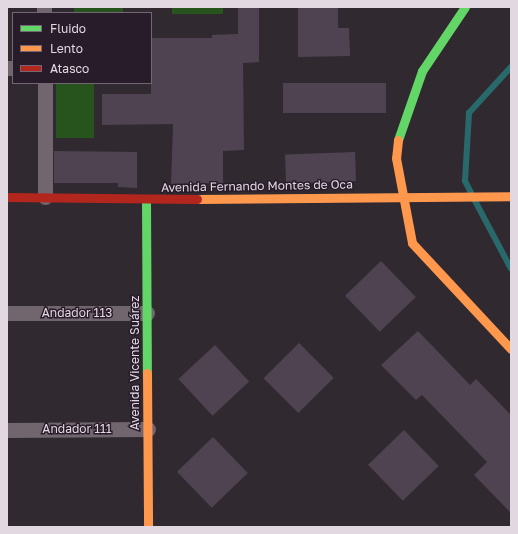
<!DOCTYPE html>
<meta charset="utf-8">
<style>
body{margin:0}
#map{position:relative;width:518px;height:534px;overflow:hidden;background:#302a30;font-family:"Golos Text",sans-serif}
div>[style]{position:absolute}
.green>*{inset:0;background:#27541c;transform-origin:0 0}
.stream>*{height:5.5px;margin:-2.75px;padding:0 2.75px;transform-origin:2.75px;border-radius:2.75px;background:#286a6c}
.building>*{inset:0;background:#4f4351;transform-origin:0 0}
.street>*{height:15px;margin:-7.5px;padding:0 7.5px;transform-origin:7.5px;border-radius:7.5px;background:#71666e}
.fast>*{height:9px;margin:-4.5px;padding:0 4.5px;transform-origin:4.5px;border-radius:4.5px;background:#63d668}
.slow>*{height:9px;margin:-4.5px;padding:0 4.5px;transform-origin:4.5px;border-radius:4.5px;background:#ff974d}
.jam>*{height:9px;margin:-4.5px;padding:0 4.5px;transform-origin:4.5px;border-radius:4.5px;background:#b3261e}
span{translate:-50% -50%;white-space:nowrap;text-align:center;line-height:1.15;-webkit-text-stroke:3px #291c2a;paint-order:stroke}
.street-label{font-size:12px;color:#e1d8e2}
.frame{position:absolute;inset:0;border:8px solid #e1d8e2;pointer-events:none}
.legend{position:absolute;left:12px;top:12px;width:140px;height:72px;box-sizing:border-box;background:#291c2a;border:1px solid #736774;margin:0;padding:5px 7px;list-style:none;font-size:12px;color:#e1d8e2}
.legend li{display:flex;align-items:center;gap:8px;height:20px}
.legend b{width:20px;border:1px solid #736774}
</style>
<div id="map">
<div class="green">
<i style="left:74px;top:7px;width:49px;height:6px"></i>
<i style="left:172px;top:7px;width:51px;height:7px"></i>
<i style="left:56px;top:83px;width:38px;height:55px"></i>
</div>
<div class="stream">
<i style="left:471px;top:193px;width:13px;rotate:-117deg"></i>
<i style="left:465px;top:181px;width:68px;rotate:-86.6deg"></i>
<i style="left:469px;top:113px;width:62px;rotate:-47.6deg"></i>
<i style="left:475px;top:200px;width:77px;rotate:62.1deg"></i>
</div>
<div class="building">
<i style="clip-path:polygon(238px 7px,259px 7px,259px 62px,243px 63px,244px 150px,223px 151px,223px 183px,171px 184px,173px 124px,102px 125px,102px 94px,151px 94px,151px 38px,212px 38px,212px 35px,238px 34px)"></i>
<i style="clip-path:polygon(298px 7px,338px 7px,338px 28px,349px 28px,350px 56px,298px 57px)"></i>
<i style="left:386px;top:83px;width:30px;height:103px;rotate:90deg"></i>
<i style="clip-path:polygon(54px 151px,137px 152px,137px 188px,118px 187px,118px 183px,54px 183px)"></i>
<i style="left:355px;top:152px;width:29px;height:70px;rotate:88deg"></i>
<i style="left:381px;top:261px;width:50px;height:50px;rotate:46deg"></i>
<i style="clip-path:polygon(418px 331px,470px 385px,476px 379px,511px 415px,511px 513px,474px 475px,487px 462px,422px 395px,416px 400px,381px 365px)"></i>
<i style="left:299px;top:343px;width:49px;height:50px;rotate:45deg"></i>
<i style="left:215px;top:345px;width:50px;height:50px;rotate:47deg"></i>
<i style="left:404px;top:430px;width:50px;height:50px;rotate:46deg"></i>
<i style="left:213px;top:437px;width:50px;height:50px;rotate:46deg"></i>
</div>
<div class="street">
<i style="left:44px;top:7px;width:6px;rotate:90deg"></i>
<i style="left:7px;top:68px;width:6px"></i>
<i style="left:45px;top:83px;width:114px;rotate:90deg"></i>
<i style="left:7px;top:313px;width:140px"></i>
<i style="left:7px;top:430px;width:141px;rotate:-0.4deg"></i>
</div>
<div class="fast">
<i style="left:398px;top:140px;width:73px;rotate:-70.8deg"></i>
<i style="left:422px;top:71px;width:77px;rotate:-56.1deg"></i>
<i style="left:146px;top:200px;width:173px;rotate:89.7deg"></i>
</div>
<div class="slow">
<i style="left:398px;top:140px;width:18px;rotate:96deg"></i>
<i style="left:396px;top:158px;width:86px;rotate:79.3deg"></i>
<i style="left:412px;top:243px;width:145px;rotate:47deg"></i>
<i style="left:197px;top:199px;width:314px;rotate:-0.5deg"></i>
<i style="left:147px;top:373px;width:154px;rotate:89.6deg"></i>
</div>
<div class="jam">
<i style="left:7px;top:197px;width:190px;rotate:0.6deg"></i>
</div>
<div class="street-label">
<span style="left:257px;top:186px;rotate:-1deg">Avenida Fernando Montes de Oca</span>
<span style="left:77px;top:313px">Andador 113</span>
<span style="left:135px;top:363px;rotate:-90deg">Avenida Vicente Suárez</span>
<span style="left:77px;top:429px">Andador 111</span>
</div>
<div class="frame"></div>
<ul class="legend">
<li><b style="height:5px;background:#63d668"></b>Fluido</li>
<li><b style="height:5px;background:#ff974d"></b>Lento</li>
<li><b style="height:5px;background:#b3261e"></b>Atasco</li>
</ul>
</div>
